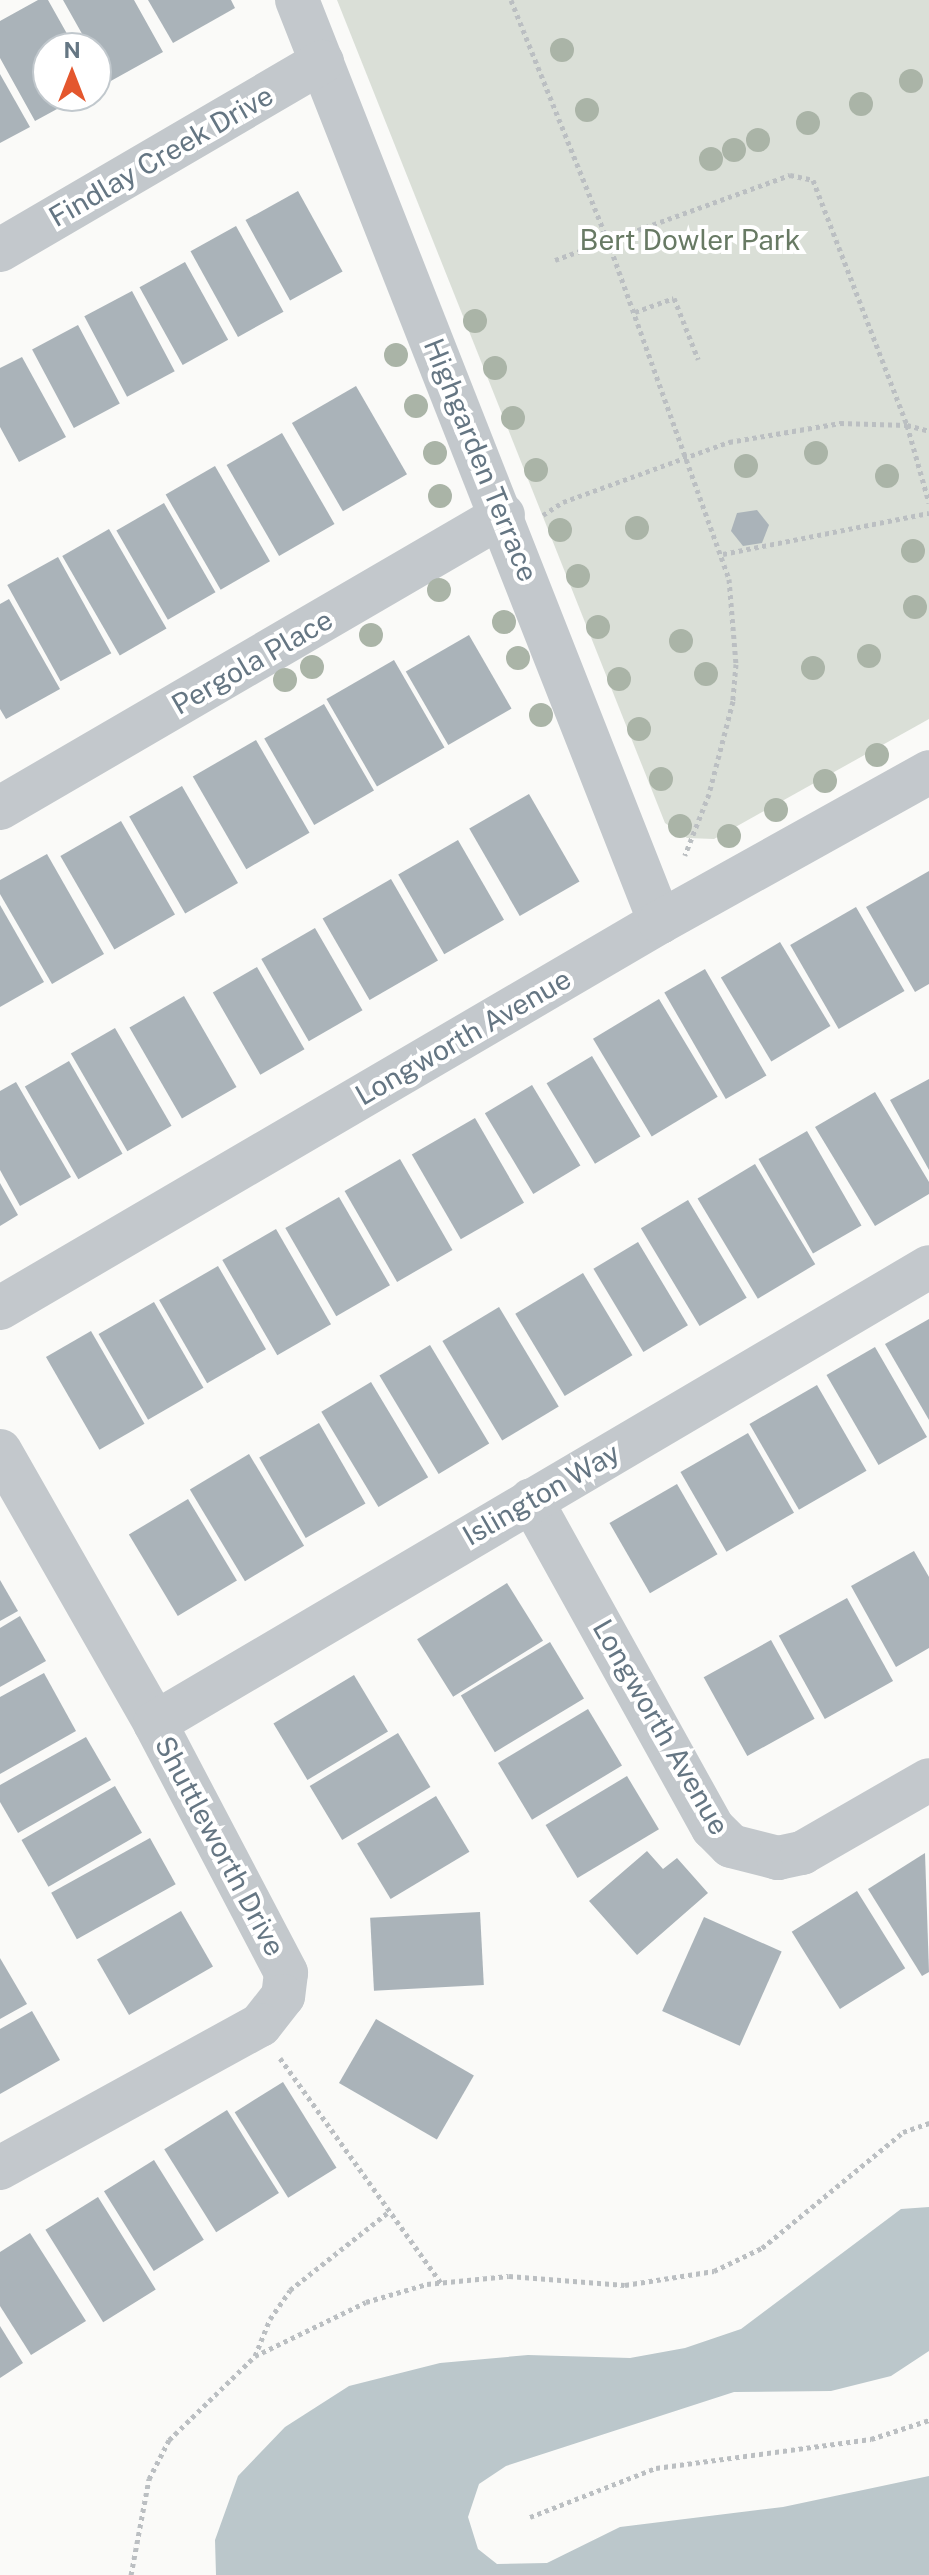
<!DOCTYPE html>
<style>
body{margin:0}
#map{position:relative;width:929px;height:2575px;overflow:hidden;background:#fafaf8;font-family:"Public Sans",sans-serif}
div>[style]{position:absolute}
.green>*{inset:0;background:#dadfd7}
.water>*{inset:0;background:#bbc7cb}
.building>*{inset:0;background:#aab3b9;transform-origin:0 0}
.path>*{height:5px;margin-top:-2.5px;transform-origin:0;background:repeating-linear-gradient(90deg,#bbbfc2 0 4px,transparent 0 8px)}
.minor>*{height:44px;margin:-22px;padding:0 22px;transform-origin:22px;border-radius:22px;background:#c3c8cc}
.trees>*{width:24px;height:24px;margin:-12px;border-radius:50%;background:#aab4a7}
span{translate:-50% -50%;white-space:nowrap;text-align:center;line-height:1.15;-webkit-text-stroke:8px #fff;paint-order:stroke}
.street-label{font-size:28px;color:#657683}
.park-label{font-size:28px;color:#687a64}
.north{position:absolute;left:32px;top:32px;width:80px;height:80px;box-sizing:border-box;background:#fff;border:2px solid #c1c8cd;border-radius:50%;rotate:0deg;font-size:22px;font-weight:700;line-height:32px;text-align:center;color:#657683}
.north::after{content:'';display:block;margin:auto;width:28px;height:36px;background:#e4572e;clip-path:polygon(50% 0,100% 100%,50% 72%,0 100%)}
</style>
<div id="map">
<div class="green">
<i style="clip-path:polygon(337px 0,929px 0,929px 719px,714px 839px,687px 838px,665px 823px)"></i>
</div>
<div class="water">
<i style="clip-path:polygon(929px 2207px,929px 2351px,891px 2376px,831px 2391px,734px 2392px,506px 2466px,479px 2484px,468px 2517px,478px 2549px,497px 2564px,547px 2563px,620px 2527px,783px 2507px,929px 2476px,929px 2575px,216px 2575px,215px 2540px,238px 2476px,285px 2427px,349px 2386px,440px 2363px,528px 2355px,630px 2358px,685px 2348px,741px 2329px,901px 2209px)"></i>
</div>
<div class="building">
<i style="clip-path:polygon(38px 0,48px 0,75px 48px,48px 48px,48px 96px,81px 96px,35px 121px,0 58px,0 21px)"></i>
<i style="clip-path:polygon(63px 0,134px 0,163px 52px,109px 82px,96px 48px,90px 48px)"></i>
<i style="clip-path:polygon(148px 0,231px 0,235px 8px,173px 43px)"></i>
<i style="clip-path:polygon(0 74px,30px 127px,0 143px)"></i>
<i style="left:298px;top:191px;width:92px;height:60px;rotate:61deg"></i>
<i style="left:236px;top:226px;width:98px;height:52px;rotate:61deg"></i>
<i style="left:185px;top:262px;width:89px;height:52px;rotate:61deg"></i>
<i style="left:132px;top:291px;width:91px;height:54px;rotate:62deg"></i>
<i style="left:78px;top:325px;width:89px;height:52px;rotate:62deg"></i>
<i style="clip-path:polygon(22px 357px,66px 437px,19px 462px,0 427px,0 368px)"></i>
<i style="left:356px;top:386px;width:102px;height:74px;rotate:60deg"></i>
<i style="left:282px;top:433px;width:105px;height:64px;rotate:60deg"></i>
<i style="left:215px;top:466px;width:110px;height:57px;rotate:60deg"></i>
<i style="left:164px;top:503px;width:103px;height:55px;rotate:60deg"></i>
<i style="clip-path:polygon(757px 510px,769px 525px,762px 543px,743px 546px,731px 531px,737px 513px)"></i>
<i style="left:109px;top:529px;width:115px;height:54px;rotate:60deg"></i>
<i style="left:58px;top:557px;width:110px;height:58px;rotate:61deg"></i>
<i style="clip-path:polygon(9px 599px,60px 689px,6px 719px,0 709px,0 604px)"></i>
<i style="left:469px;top:635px;width:85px;height:73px;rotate:60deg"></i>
<i style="left:394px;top:660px;width:101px;height:78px;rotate:60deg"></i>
<i style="left:324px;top:704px;width:100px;height:69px;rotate:60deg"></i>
<i style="left:256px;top:740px;width:107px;height:73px;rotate:60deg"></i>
<i style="left:182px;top:786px;width:112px;height:61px;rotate:60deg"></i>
<i style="left:529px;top:794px;width:101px;height:69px;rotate:60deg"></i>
<i style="left:121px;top:821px;width:108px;height:70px;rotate:60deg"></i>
<i style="left:458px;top:840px;width:92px;height:69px;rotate:60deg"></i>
<i style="clip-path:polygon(47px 854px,104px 954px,52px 984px,0 894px,0 880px)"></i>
<i style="clip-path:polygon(929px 871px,929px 984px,915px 992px,866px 907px)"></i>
<i style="left:391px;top:879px;width:94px;height:79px;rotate:60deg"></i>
<i style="clip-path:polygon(0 905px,44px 982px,0 1007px)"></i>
<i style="left:856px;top:907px;width:97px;height:76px;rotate:60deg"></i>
<i style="left:315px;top:928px;width:95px;height:62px;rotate:60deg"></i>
<i style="left:780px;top:942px;width:98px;height:69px;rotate:59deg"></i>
<i style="left:257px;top:967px;width:95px;height:51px;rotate:60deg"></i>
<i style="left:705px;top:969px;width:123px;height:47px;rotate:60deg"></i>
<i style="left:184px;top:996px;width:105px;height:63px;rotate:60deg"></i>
<i style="left:659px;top:999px;width:114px;height:77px;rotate:59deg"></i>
<i style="left:115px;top:1028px;width:113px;height:51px;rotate:60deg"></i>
<i style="left:592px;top:1056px;width:94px;height:53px;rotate:59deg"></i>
<i style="left:69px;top:1061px;width:107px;height:51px;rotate:60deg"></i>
<i style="clip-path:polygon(929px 1079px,929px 1170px,890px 1100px)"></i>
<i style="clip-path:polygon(16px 1082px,71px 1177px,20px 1206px,0 1170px,0 1091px)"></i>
<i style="left:532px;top:1085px;width:94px;height:55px;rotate:59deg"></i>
<i style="clip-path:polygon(875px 1092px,929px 1182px,929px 1194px,875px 1226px,815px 1127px)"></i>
<i style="left:475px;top:1118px;width:98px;height:73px;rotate:60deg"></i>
<i style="left:807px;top:1131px;width:109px;height:56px;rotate:60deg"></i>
<i style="left:400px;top:1159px;width:105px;height:64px;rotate:60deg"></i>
<i style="left:755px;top:1164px;width:117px;height:67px;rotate:59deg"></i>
<i style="clip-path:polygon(0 1183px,18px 1215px,0 1226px)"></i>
<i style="left:339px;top:1197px;width:102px;height:62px;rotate:60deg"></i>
<i style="left:688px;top:1200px;width:114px;height:55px;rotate:59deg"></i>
<i style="left:276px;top:1229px;width:110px;height:62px;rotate:60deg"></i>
<i style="left:638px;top:1242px;width:97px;height:52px;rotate:59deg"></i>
<i style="left:218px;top:1266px;width:96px;height:68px;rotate:60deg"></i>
<i style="left:583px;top:1273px;width:96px;height:79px;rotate:59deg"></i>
<i style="left:154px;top:1302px;width:99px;height:64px;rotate:60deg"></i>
<i style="left:499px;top:1307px;width:116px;height:66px;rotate:59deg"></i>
<i style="clip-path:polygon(929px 1319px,929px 1420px,885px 1344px)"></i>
<i style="left:91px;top:1331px;width:107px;height:52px;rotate:60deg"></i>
<i style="left:430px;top:1345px;width:115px;height:59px;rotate:59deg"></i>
<i style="left:875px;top:1347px;width:104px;height:56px;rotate:60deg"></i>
<i style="left:371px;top:1382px;width:111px;height:58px;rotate:59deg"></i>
<i style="left:817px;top:1385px;width:99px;height:78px;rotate:60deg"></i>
<i style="left:319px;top:1423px;width:93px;height:69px;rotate:60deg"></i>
<i style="left:748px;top:1433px;width:92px;height:78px;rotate:60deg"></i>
<i style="left:249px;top:1454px;width:107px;height:69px;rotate:59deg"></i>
<i style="left:677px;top:1484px;width:81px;height:78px;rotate:60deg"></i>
<i style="left:188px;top:1499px;width:95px;height:69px;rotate:59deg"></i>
<i style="clip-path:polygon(914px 1551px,929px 1577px,929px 1648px,896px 1667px,851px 1586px)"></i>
<i style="clip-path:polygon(0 1580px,18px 1611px,0 1621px)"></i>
<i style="left:507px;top:1583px;width:68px;height:106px;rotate:58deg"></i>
<i style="left:847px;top:1598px;width:95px;height:78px;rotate:61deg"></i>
<i style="clip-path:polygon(20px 1616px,46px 1661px,0 1687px,0 1628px)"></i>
<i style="left:771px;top:1640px;width:90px;height:77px;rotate:61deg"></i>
<i style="left:550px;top:1642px;width:66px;height:104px;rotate:59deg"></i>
<i style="clip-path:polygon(44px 1673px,76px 1731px,0 1774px,0 1697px)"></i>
<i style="left:354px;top:1675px;width:66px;height:94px;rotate:59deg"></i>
<i style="left:588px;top:1709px;width:66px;height:105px;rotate:59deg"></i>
<i style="left:398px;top:1733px;width:63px;height:103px;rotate:59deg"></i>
<i style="clip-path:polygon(86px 1737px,111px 1780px,18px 1833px,0 1802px,0 1785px)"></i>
<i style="left:627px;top:1776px;width:62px;height:95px;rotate:59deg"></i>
<i style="left:115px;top:1786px;width:54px;height:108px;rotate:60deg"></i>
<i style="left:436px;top:1796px;width:65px;height:92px;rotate:59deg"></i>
<i style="left:150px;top:1838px;width:53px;height:113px;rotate:61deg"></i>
<i style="clip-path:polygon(647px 1851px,663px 1869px,677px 1858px,708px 1893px,637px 1955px,589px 1901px)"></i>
<i style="clip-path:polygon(925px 1853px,929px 1972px,922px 1976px,868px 1889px)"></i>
<i style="left:857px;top:1891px;width:91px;height:77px;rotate:58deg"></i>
<i style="left:181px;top:1911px;width:64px;height:97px;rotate:60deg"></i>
<i style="left:480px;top:1912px;width:73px;height:110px;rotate:87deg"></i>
<i style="left:704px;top:1917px;width:85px;height:103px;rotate:24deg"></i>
<i style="clip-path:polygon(0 1958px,27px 2004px,0 2019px)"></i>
<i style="clip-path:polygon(32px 2011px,60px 2060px,0 2094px,0 2029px)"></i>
<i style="left:376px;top:2019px;width:113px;height:74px;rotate:30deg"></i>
<i style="left:283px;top:2082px;width:101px;height:57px;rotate:58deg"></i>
<i style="left:227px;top:2110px;width:98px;height:74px;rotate:58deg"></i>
<i style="left:154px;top:2160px;width:94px;height:59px;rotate:58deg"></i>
<i style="left:98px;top:2197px;width:109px;height:62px;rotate:58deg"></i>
<i style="clip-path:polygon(30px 2233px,86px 2321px,31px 2355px,0 2306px,0 2252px)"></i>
<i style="clip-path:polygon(0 2326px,23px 2363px,0 2378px)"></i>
</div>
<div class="path">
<i style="left:511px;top:0;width:260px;rotate:68.1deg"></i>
<i style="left:608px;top:241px;width:359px;rotate:70.3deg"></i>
<i style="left:729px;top:579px;width:85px;rotate:85.3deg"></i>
<i style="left:736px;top:664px;width:37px;rotate:95deg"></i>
<i style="left:733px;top:701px;width:96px;rotate:104.5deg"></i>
<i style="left:709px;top:794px;width:66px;rotate:111.5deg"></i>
<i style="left:555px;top:260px;width:250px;rotate:-19.9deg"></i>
<i style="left:790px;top:175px;width:24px;rotate:12deg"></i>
<i style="left:813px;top:180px;width:262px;rotate:69deg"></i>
<i style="left:907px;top:425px;width:81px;rotate:74.2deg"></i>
<i style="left:635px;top:312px;width:41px;rotate:-19.7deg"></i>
<i style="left:674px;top:298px;width:66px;rotate:68.5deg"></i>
<i style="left:543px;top:515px;width:24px;rotate:-33deg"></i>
<i style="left:563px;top:502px;width:177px;rotate:-19.9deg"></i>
<i style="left:729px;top:442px;width:113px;rotate:-9.7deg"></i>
<i style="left:840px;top:423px;width:67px;rotate:1.7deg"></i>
<i style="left:907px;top:425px;width:23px;rotate:15deg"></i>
<i style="left:723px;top:554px;width:210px;rotate:-11.3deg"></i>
<i style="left:280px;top:2058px;width:277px;rotate:54.4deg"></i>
<i style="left:255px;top:2356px;width:40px;rotate:-68deg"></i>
<i style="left:270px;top:2319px;width:35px;rotate:-55deg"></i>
<i style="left:290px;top:2290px;width:124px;rotate:-38.4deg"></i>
<i style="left:530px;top:2517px;width:135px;rotate:-21.3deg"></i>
<i style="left:656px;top:2468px;width:217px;rotate:-7.7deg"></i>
<i style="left:871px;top:2439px;width:61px;rotate:-18.1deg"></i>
<i style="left:131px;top:2575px;width:98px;rotate:-79.4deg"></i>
<i style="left:149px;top:2479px;width:44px;rotate:-62.9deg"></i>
<i style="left:169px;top:2440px;width:120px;rotate:-44.3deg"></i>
<i style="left:255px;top:2356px;width:123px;rotate:-25.9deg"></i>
<i style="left:366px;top:2302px;width:64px;rotate:-16.4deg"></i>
<i style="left:427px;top:2284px;width:82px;rotate:-5.6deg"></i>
<i style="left:509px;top:2276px;width:116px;rotate:4.4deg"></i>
<i style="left:625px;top:2285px;width:90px;rotate:-8.9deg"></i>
<i style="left:714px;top:2271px;width:53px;rotate:-25.6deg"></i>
<i style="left:762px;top:2248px;width:183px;rotate:-39.4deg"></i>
<i style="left:903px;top:2132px;width:28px;rotate:-19deg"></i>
</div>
<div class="minor">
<i style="left:297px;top:0;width:991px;rotate:68.51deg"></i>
<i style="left:0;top:250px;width:373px;rotate:-30.3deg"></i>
<i style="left:0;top:808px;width:582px;rotate:-30.22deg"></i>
<i style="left:0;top:1308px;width:765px;rotate:-30.32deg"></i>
<i style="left:660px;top:922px;width:308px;rotate:-29.1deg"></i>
<i style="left:0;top:1451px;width:313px;rotate:60.3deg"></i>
<i style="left:155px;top:1723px;width:282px;rotate:62.3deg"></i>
<i style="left:286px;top:1973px;width:23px;rotate:97deg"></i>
<i style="left:283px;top:1996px;width:37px;rotate:128deg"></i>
<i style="left:260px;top:2025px;width:297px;rotate:151.2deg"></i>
<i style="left:531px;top:1500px;width:375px;rotate:61deg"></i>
<i style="left:713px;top:1828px;width:25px;rotate:45deg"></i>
<i style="left:731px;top:1846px;width:49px;rotate:14.3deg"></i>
<i style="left:778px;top:1858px;width:25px;rotate:-12deg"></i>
<i style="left:802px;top:1853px;width:146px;rotate:-29.9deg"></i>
<i style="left:155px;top:1723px;width:898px;rotate:-30.5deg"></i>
</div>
<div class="trees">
<i style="left:562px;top:50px"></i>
<i style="left:911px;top:81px"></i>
<i style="left:861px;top:104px"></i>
<i style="left:587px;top:110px"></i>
<i style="left:808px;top:123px"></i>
<i style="left:758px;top:140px"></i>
<i style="left:734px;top:150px"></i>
<i style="left:711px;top:159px"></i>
<i style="left:475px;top:321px"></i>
<i style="left:396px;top:355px"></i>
<i style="left:495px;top:368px"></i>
<i style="left:416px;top:406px"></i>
<i style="left:513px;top:418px"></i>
<i style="left:435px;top:453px"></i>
<i style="left:816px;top:453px"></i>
<i style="left:746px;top:466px"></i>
<i style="left:536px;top:470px"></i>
<i style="left:887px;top:476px"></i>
<i style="left:440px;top:496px"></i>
<i style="left:637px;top:528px"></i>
<i style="left:560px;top:530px"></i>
<i style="left:913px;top:551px"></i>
<i style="left:578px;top:576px"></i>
<i style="left:439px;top:590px"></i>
<i style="left:915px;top:607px"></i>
<i style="left:504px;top:622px"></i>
<i style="left:598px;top:627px"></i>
<i style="left:371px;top:635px"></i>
<i style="left:681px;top:641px"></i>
<i style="left:869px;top:656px"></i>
<i style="left:518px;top:658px"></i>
<i style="left:312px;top:667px"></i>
<i style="left:813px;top:668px"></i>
<i style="left:706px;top:674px"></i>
<i style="left:619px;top:679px"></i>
<i style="left:285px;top:680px"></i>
<i style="left:541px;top:715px"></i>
<i style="left:639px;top:729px"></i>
<i style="left:877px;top:755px"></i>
<i style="left:661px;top:779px"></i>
<i style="left:825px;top:781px"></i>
<i style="left:776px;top:810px"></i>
<i style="left:680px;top:826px"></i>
<i style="left:729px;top:836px"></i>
</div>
<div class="street-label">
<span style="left:161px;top:156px;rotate:-30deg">Findlay Creek Drive</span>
<span style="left:481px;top:460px;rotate:68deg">Highgarden Terrace</span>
<span style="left:252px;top:662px;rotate:-30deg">Pergola Place</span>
<span style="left:463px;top:1037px;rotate:-30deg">Longworth Avenue</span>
<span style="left:541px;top:1494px;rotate:-30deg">Islington Way</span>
<span style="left:661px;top:1727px;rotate:60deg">Longworth Avenue</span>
<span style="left:220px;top:1846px;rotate:62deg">Shuttleworth Drive</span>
</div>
<div class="park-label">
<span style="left:690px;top:240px">Bert Dowler Park</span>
</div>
<div class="north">N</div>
</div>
